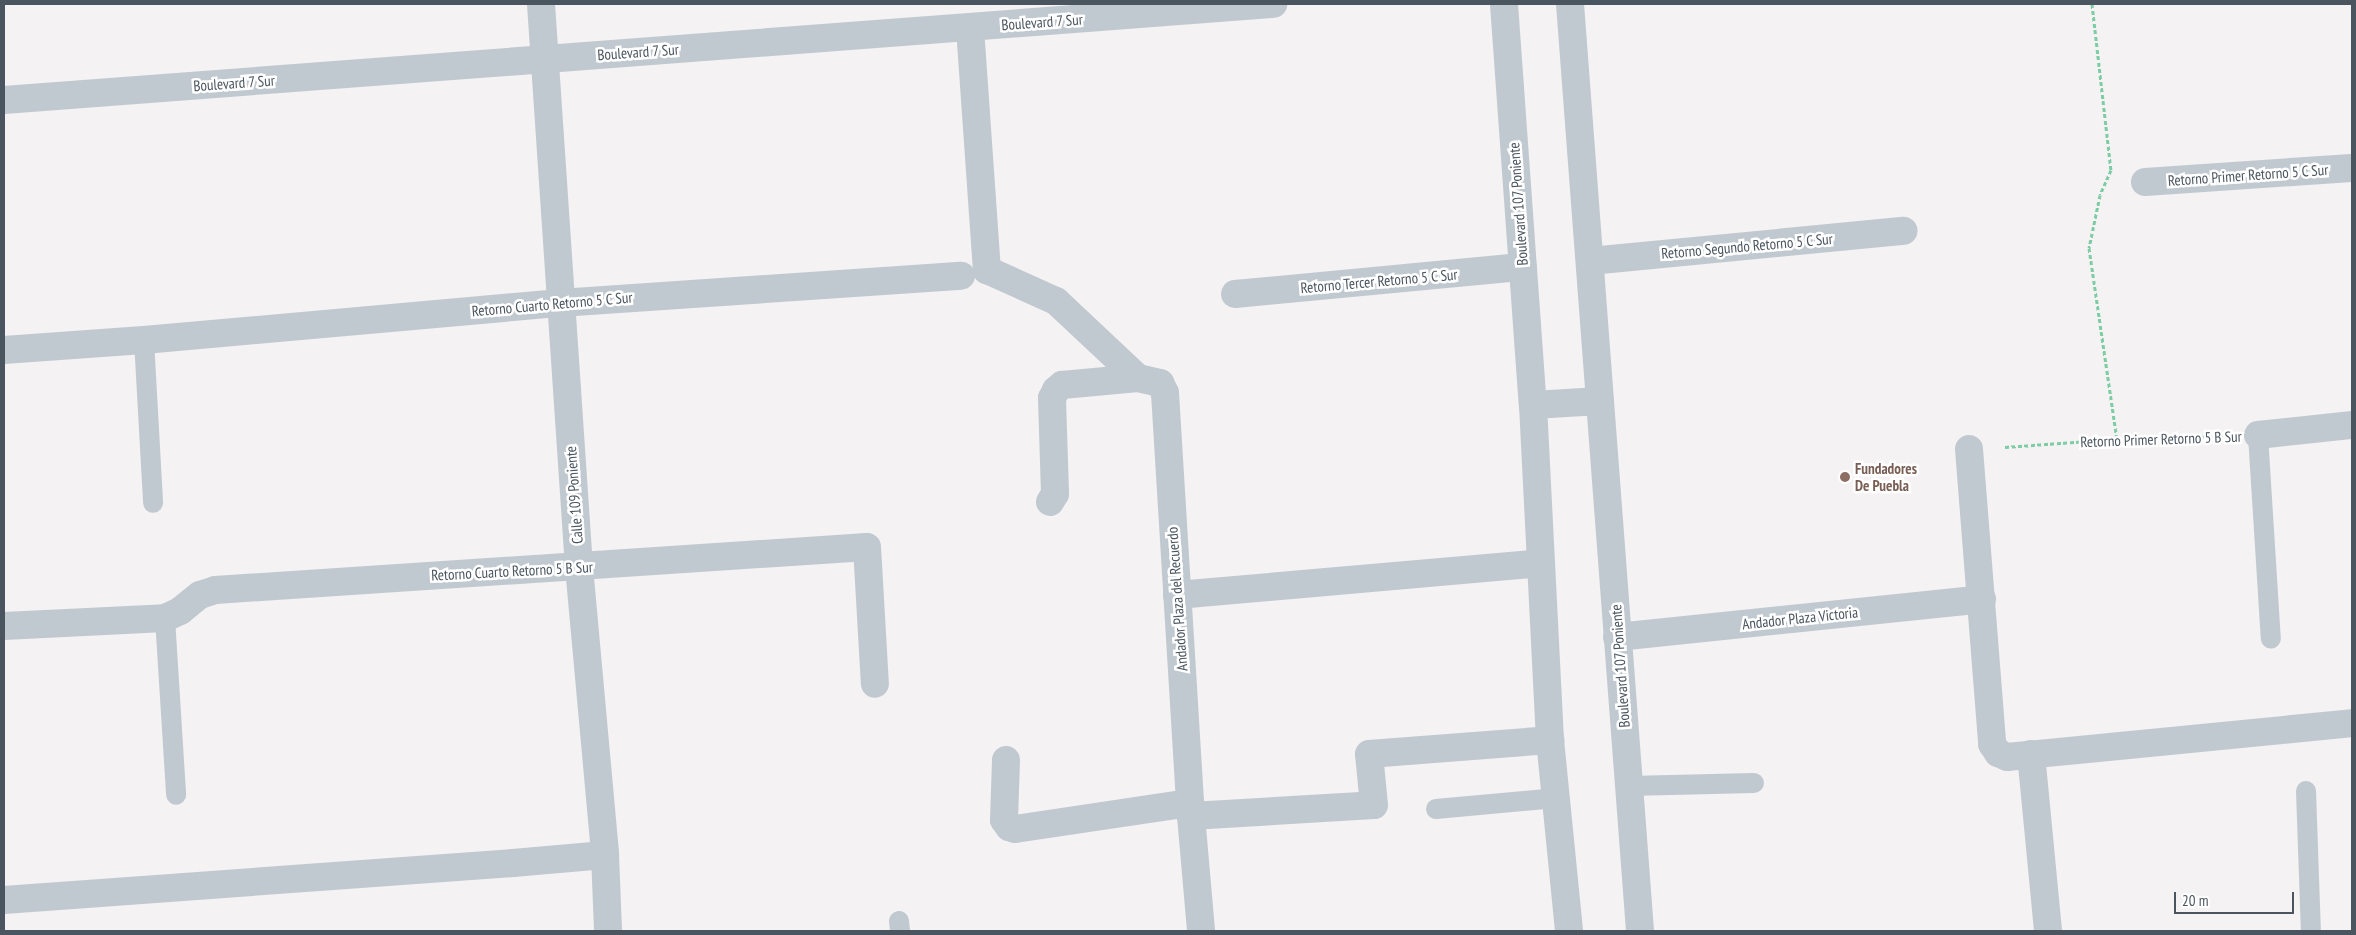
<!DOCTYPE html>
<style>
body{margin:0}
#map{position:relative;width:2356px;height:935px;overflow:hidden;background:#f4f2f2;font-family:"PT Sans Narrow",sans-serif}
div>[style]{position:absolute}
.path>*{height:3px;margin-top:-1.5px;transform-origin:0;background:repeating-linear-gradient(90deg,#7ccca4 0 4px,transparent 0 6.5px)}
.service>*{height:20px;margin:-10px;padding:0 10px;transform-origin:10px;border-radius:10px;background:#c0c9d0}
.pedestrian>*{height:28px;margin:-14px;padding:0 14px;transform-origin:14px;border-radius:14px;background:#c0c9d0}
.minor>*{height:28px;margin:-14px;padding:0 14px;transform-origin:14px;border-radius:14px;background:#c0c9d0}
.tertiary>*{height:28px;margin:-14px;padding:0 14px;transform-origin:14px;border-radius:14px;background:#c0c9d0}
.dots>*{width:14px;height:14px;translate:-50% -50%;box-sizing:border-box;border:2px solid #fff;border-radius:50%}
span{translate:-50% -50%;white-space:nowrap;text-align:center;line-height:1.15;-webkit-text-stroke:5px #fff;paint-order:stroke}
.street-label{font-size:15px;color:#4a555f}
.education-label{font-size:15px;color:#785e54;font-weight:700}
.left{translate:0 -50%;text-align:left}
.frame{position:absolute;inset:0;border:5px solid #4a555f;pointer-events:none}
.scale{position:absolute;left:2174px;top:892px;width:120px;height:22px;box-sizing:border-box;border:2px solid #4a555f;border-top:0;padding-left:6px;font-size:15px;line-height:18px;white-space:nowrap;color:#4a555f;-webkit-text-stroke:4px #fff;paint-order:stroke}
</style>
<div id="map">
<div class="path">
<i style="left:2092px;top:4px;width:167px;rotate:83.5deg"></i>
<i style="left:2111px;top:170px;width:27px;rotate:114deg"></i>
<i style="left:2100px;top:195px;width:54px;rotate:101.7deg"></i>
<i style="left:2089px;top:248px;width:193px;rotate:81.7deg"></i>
<i style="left:2005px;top:447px;width:112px;rotate:-4.1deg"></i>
<i style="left:2117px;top:439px;width:106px;rotate:-1.6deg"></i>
</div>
<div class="service">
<i style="left:144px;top:340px;width:163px;rotate:86.8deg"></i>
<i style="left:2258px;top:435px;width:204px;rotate:86.4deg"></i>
<i style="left:165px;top:618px;width:177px;rotate:86.4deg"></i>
<i style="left:1629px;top:786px;width:125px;rotate:-1.4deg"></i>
<i style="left:2306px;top:791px;width:140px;rotate:88deg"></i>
<i style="left:1436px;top:809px;width:121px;rotate:-5.2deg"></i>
<i style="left:899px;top:921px;width:10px;rotate:84deg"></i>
</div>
<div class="pedestrian">
<i style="left:970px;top:28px;width:243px;rotate:86deg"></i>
<i style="left:987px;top:270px;width:76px;rotate:24.2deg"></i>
<i style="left:1056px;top:301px;width:112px;rotate:43.2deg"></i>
<i style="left:1191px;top:816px;width:183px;rotate:-3.4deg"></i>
<i style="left:1374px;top:805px;width:51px;rotate:-95.6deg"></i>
<i style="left:1369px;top:754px;width:182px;rotate:-4.4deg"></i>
<i style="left:513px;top:863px;width:92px;rotate:-5deg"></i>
</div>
<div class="minor">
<i style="left:541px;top:4px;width:564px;rotate:86.14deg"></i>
<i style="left:579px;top:567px;width:289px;rotate:84.8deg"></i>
<i style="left:605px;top:855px;width:76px;rotate:87.7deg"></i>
<i style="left:1504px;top:4px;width:402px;rotate:85.9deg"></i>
<i style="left:1533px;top:405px;width:335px;rotate:87.1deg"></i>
<i style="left:1550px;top:740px;width:192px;rotate:84.3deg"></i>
<i style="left:1570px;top:4px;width:930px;rotate:85.68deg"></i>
<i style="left:2145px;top:182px;width:207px;rotate:-3.9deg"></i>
<i style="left:1590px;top:261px;width:315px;rotate:-5.5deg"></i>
<i style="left:1235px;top:294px;width:289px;rotate:-5.4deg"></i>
<i style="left:4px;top:350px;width:140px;rotate:-4.1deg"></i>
<i style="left:144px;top:340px;width:418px;rotate:-5.1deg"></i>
<i style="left:560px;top:303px;width:402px;rotate:-3.9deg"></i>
<i style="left:1533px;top:405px;width:67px;rotate:-3.4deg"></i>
<i style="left:2258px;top:435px;width:95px;rotate:-6.1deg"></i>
<i style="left:1969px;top:449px;width:296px;rotate:85.5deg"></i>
<i style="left:1992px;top:744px;width:11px;rotate:56deg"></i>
<i style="left:1998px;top:753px;width:10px;rotate:24deg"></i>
<i style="left:2007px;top:757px;width:347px;rotate:-5.6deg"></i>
<i style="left:1050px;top:502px;width:9px;rotate:-58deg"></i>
<i style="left:1055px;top:494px;width:96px;rotate:-91.8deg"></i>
<i style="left:1052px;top:398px;width:9px;rotate:-63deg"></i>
<i style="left:1056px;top:390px;width:8px;rotate:-40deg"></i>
<i style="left:1062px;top:385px;width:76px;rotate:-5.3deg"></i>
<i style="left:1138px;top:378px;width:23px;rotate:13deg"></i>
<i style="left:1160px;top:383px;width:11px;rotate:63deg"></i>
<i style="left:1165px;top:393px;width:424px;rotate:86.5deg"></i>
<i style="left:1191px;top:816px;width:115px;rotate:85deg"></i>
<i style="left:1177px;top:595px;width:365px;rotate:-5deg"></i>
<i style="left:4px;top:626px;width:161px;rotate:-2.8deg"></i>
<i style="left:165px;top:618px;width:17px;rotate:-25deg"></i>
<i style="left:180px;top:611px;width:26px;rotate:-39deg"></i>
<i style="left:200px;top:595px;width:16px;rotate:-18deg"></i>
<i style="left:215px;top:590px;width:653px;rotate:-3.77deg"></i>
<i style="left:867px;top:547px;width:137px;rotate:86.7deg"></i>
<i style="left:1617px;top:637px;width:367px;rotate:-5.9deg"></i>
<i style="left:2031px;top:754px;width:178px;rotate:84.5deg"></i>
<i style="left:1006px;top:760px;width:60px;rotate:91.9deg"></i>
<i style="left:1004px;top:820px;width:9px;rotate:54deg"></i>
<i style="left:1009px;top:827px;width:6px;rotate:18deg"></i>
<i style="left:1015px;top:829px;width:177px;rotate:-8.5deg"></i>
<i style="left:4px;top:900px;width:510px;rotate:-4.16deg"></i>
</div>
<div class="tertiary">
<i style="left:4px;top:100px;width:1273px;rotate:-4.33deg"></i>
</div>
<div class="dots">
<i style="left:1845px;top:477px;background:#8d6e63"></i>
</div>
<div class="street-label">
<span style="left:1042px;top:22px;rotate:-4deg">Boulevard 7 Sur</span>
<span style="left:638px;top:52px;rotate:-4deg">Boulevard 7 Sur</span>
<span style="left:234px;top:83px;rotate:-4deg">Boulevard 7 Sur</span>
<span style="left:2248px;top:175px;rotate:-4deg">Retorno Primer Retorno 5 C Sur</span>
<span style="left:1518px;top:204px;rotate:-94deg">Boulevard 107 Poniente</span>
<span style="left:1747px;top:246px;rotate:-5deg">Retorno Segundo Retorno 5 C Sur</span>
<span style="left:1379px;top:281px;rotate:-5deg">Retorno Tercer Retorno 5 C Sur</span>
<span style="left:552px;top:304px;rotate:-5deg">Retorno Cuarto Retorno 5 C Sur</span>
<span style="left:2161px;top:439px;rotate:-2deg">Retorno Primer Retorno 5 B Sur</span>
<span style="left:574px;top:495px;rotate:-94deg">Calle 109 Poniente</span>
<span style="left:512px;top:571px;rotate:-3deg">Retorno Cuarto Retorno 5 B Sur</span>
<span style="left:1177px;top:599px;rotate:-94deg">Andador Plaza del Recuerdo</span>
<span style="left:1800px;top:618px;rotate:-6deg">Andador Plaza Victoria</span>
<span style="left:1620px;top:666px;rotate:-94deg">Boulevard 107 Poniente</span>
</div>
<div class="education-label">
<span class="left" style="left:1855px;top:477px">Fundadores<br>De Puebla</span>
</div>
<div class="frame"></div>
<div class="scale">20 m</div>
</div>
